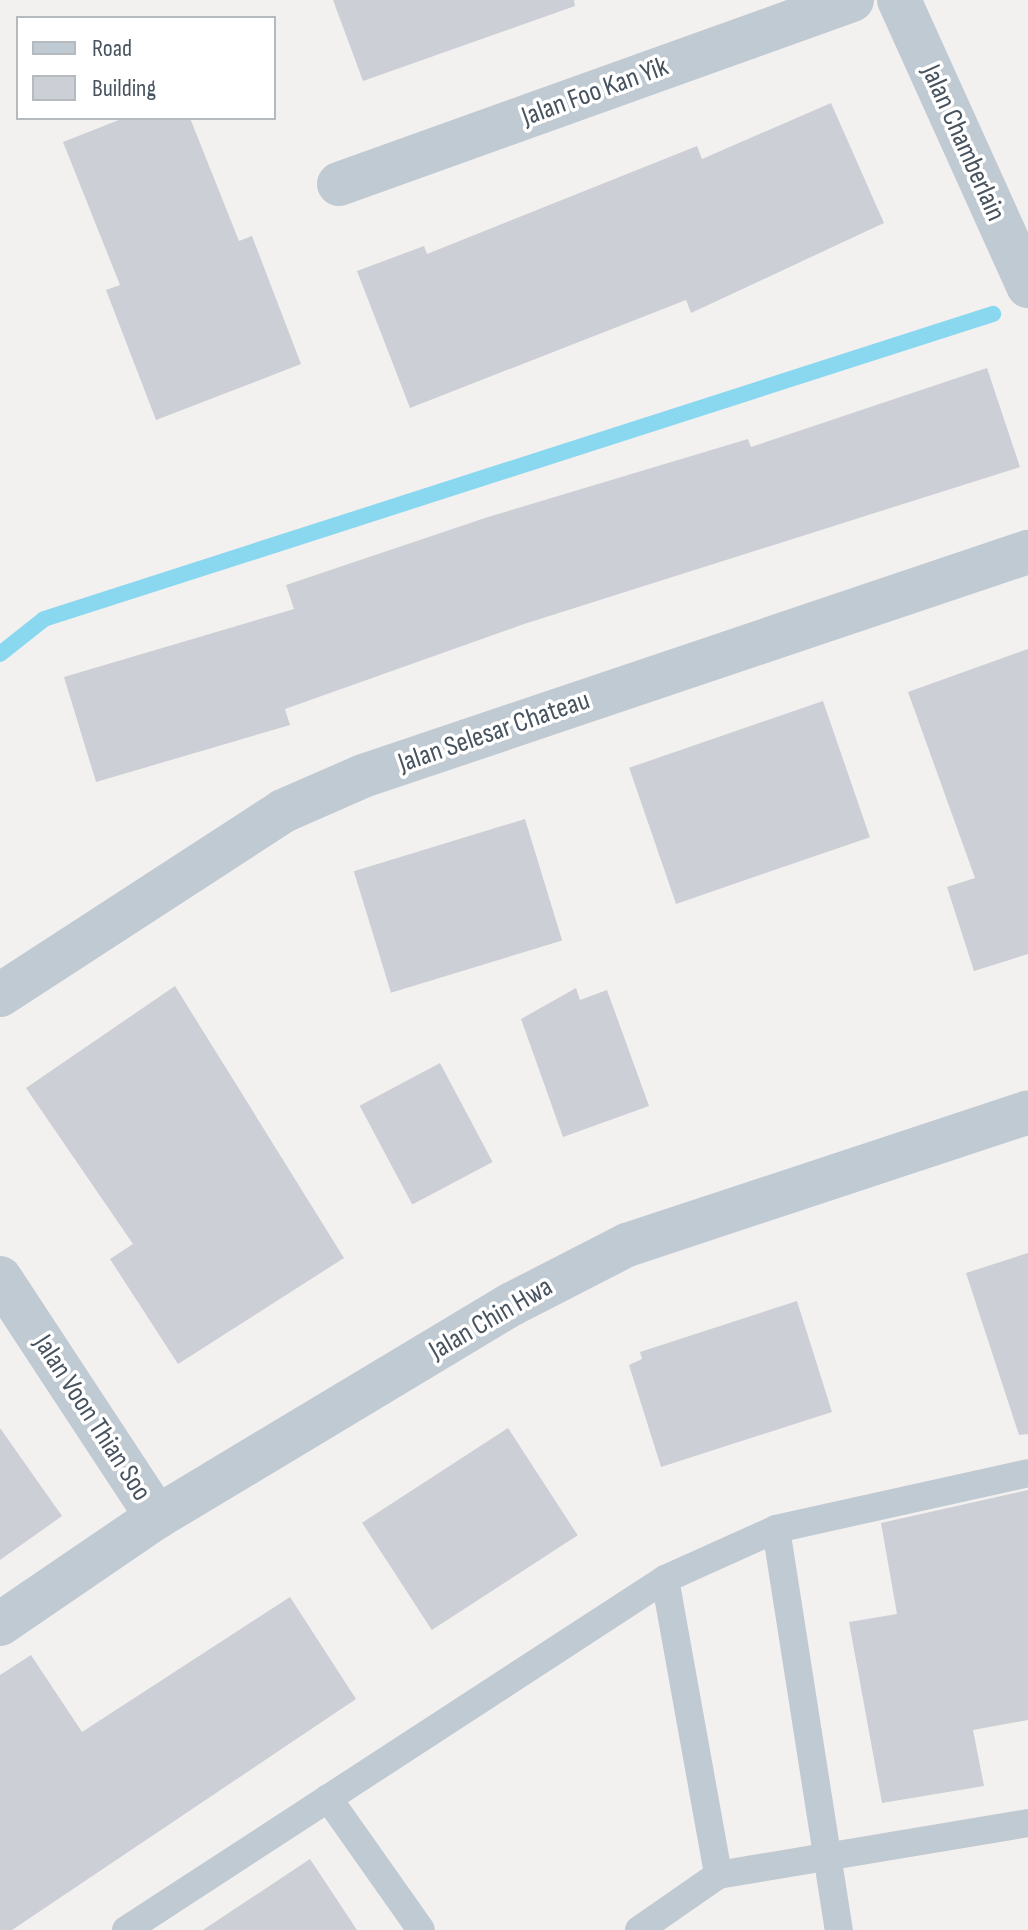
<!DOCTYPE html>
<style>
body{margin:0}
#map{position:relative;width:1028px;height:1930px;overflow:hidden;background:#f3f0f0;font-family:"Sofia Sans Condensed",sans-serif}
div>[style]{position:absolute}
.stream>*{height:16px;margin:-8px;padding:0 8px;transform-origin:8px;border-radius:8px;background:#89d8f0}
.building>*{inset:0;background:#cccfd5;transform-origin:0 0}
.service>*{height:28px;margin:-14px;padding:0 14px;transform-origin:14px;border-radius:14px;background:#c0cad2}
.minor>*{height:44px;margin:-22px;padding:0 22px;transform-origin:22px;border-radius:22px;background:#c0cad2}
span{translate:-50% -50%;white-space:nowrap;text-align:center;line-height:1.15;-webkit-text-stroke:7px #fff;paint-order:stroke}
.street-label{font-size:28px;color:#47535f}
.legend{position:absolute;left:16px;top:16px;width:260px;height:104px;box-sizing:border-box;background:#fff;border:2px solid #b5babf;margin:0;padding:10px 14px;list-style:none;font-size:24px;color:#47535f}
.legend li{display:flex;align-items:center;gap:16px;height:40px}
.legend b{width:40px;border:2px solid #b5babf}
</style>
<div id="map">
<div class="stream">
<i style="left:0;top:654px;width:56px;rotate:-38.5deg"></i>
<i style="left:44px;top:619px;width:997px;rotate:-17.82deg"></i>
</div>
<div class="building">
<i style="clip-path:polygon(333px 0,574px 0,575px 6px,363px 81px)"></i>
<i style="clip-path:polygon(831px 103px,884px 223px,691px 313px,686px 300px,410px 408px,357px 271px,424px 246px,427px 254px,697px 146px,702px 159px)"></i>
<i style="clip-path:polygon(124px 118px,190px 118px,239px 241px,252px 236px,301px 364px,156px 420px,106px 290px,120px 285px,63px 142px)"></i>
<i style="clip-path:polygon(987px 368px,1020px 467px,524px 624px,285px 709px,290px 725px,96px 782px,64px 677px,294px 609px,286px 585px,488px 517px,748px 439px,751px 447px)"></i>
<i style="clip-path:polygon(1028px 649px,1028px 954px,974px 971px,947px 887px,975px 878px,908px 692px)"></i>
<i style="left:823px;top:701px;width:144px;height:205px;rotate:71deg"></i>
<i style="left:525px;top:819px;width:127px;height:179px;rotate:73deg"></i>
<i style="clip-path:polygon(175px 986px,344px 1258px,178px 1364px,110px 1259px,133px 1244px,26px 1088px)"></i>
<i style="clip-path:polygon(576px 988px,580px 1000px,607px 990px,649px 1106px,563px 1137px,521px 1019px)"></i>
<i style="left:440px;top:1063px;width:112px;height:91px;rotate:62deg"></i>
<i style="clip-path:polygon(1028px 1253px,1028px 1434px,1019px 1435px,966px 1273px)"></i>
<i style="clip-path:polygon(797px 1301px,832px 1412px,661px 1467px,629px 1365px,642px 1359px,640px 1352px)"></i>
<i style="clip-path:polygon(0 1428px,62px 1516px,0 1560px)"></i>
<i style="left:508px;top:1428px;width:128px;height:174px;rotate:57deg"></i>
<i style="clip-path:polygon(1028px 1490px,1028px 1720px,973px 1730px,984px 1786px,882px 1803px,849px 1622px,897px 1614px,881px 1523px)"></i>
<i style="clip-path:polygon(290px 1597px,356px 1699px,12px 1930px,0 1930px,0 1675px,31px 1655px,82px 1732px)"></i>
<i style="clip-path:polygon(310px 1859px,357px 1930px,203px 1930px)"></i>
</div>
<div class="service">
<i style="left:776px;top:1529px;width:406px;rotate:81.1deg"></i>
<i style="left:665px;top:1579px;width:301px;rotate:79.8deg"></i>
<i style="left:328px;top:1798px;width:161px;rotate:54.8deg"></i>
<i style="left:126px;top:1930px;width:643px;rotate:-33.07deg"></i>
<i style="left:665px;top:1579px;width:122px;rotate:-24.2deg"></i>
<i style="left:776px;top:1529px;width:258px;rotate:-12.5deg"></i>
<i style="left:639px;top:1930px;width:96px;rotate:-34.8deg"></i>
<i style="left:718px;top:1875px;width:314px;rotate:-9.5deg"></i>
</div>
<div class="minor">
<i style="left:899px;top:0;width:314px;rotate:65.7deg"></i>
<i style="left:339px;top:184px;width:545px;rotate:-19.73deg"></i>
<i style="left:0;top:995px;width:338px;rotate:-33deg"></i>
<i style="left:283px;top:811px;width:87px;rotate:-23.6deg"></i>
<i style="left:363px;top:776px;width:702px;rotate:-18.62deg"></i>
<i style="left:0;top:1278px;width:286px;rotate:56.7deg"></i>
<i style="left:0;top:1624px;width:190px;rotate:-34.3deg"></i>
<i style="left:157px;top:1517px;width:414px;rotate:-31deg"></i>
<i style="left:512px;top:1304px;width:129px;rotate:-27.2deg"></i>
<i style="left:627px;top:1245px;width:422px;rotate:-18.3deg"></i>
</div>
<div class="street-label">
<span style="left:595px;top:92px;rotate:-20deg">Jalan Foo Kan Yik</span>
<span style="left:963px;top:143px;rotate:66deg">Jalan Chamberlain</span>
<span style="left:494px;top:732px;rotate:-19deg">Jalan Selesar Chateau</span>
<span style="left:491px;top:1319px;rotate:-30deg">Jalan Chin Hwa</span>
<span style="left:92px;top:1418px;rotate:57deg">Jalan Voon Thian Soo</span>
</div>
<ul class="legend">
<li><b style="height:10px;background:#c0cad2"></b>Road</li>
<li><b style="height:22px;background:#cccfd5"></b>Building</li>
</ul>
</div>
